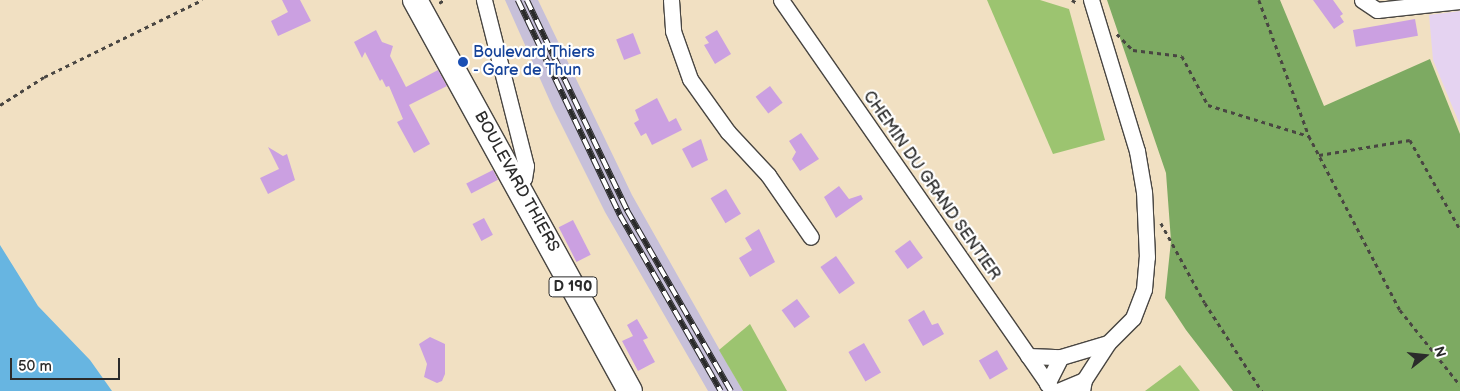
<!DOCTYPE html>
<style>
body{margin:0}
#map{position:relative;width:1460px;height:391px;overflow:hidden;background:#f1e0c2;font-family:"Balsamiq Sans",sans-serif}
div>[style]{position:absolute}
.built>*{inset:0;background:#e5d3f1}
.industrial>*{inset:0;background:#c7c0d9}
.green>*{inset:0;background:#9cc470}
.forest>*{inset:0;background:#7daa62}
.water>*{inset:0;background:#67b5e1}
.building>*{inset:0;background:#cba0e1;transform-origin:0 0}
.path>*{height:2.5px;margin-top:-1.25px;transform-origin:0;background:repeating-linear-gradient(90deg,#494642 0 4px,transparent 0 8px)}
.roads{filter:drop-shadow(1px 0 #494642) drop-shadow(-1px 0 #494642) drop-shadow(0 1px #494642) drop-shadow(0 -1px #494642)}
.street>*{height:15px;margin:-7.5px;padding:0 7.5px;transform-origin:7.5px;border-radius:7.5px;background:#fff}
.primary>*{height:24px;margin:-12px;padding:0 12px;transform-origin:12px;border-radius:12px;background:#fff}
.rail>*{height:5.5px;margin-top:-2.75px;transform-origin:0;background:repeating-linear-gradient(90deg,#fff 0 11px,#2b2b2b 0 22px);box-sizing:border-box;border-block:1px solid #2b2b2b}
.dots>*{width:14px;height:14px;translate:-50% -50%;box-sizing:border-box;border:2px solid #fff;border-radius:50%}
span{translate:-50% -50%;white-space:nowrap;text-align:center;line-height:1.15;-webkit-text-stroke:4.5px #fff;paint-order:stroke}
.shield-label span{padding:1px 4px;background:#fff;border:1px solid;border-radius:4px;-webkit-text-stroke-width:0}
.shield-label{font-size:15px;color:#2b2b2b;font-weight:700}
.transit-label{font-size:16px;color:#164399}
.left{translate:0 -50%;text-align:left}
.street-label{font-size:16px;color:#2b2b2b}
.north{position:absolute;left:1400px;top:331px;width:50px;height:50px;-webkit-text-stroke:4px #fff;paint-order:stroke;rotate:74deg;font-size:14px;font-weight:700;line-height:20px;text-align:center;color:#2b2b2b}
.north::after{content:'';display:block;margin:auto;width:18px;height:22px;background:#2b2b2b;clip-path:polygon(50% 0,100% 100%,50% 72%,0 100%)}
.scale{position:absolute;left:10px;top:358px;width:110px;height:22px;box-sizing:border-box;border:2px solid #2b2b2b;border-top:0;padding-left:6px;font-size:15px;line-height:18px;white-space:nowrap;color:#2b2b2b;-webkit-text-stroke:4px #fff;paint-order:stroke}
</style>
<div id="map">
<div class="built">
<i style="clip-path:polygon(1460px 11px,1460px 125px,1433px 60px,1429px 15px)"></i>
</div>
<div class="industrial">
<i style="clip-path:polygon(505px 0,538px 0,632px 195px,743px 391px,708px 391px,605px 212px,553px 108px)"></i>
</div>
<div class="green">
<i style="clip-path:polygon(987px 0,1040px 0,1069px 9px,1105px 140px,1053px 154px)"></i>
<i style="clip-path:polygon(750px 324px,787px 391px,743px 391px,719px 350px)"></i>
<i style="clip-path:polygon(1180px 365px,1200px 391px,1145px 391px)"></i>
</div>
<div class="forest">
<i style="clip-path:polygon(1107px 0,1280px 0,1324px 106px,1430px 59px,1460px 134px,1460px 391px,1233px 391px,1186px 330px,1165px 298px,1171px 241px,1166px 173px)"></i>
</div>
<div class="water">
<i style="clip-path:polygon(0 245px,38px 306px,90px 360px,112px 391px,0 391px)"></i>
</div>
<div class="building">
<i style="clip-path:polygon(282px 0,300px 0,311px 21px,278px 36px,271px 21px,288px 12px)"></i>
<i style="clip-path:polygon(1313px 0,1333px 0,1343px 14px,1340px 16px,1344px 22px,1334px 29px)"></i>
<i style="left:1415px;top:19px;width:17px;height:63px;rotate:80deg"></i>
<i style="clip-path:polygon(376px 30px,382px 42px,393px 46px,390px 56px,406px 87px,438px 70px,447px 86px,409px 105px,430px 144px,414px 153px,397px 122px,403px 119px,389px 86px,386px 87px,382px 79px,380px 81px,365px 52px,362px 58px,354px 42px)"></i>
<i style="clip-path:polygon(717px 30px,731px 54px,715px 64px,704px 45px,709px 43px,705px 37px)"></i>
<i style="left:633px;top:33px;width:22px;height:18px;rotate:69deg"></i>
<i style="left:770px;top:86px;width:21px;height:18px;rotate:53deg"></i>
<i style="clip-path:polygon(657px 98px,669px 122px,676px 118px,682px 130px,652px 145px,646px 133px,641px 136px,634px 123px,639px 120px,635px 110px)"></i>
<i style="clip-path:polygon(801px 133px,819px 159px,800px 171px,792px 159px,796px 152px,789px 141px)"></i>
<i style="clip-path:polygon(701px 139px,708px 160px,692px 168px,682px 149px)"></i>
<i style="clip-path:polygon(268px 147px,283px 156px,287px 154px,295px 180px,268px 194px,260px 178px,279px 169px)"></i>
<i style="left:493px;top:170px;width:11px;height:30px;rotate:63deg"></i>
<i style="clip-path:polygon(839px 186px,849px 199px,861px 195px,863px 199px,836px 218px,824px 197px)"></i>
<i style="left:726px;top:189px;width:29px;height:18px;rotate:59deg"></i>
<i style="left:484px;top:218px;width:19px;height:13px;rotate:62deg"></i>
<i style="left:573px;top:220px;width:39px;height:16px;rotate:63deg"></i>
<i style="clip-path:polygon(759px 229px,775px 262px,750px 277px,739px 258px,752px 250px,745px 238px)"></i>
<i style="left:910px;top:240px;width:22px;height:19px;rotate:54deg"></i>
<i style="left:836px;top:256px;width:33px;height:19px;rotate:55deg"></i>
<i style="left:797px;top:299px;width:22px;height:19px;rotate:54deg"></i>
<i style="clip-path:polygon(924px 310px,932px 325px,938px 323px,944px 334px,923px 346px,908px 320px)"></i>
<i style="clip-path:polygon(637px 319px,648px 338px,643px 340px,655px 362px,638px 371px,622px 341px,633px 336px,627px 325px)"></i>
<i style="clip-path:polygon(430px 337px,445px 344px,445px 374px,442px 381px,437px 383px,424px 377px,427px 364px,419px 344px)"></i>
<i style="left:864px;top:343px;width:34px;height:18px;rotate:60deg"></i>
<i style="left:997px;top:350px;width:22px;height:21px;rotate:60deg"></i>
</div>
<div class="path">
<i style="left:1072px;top:0;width:6px;rotate:31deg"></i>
<i style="left:1259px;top:0;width:145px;rotate:69.8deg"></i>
<i style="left:1309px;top:136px;width:196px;rotate:62.4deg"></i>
<i style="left:1400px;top:310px;width:96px;rotate:51.3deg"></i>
<i style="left:439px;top:3px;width:6px;rotate:-31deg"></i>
<i style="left:1117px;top:34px;width:23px;rotate:45deg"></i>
<i style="left:1133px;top:50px;width:49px;rotate:7deg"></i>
<i style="left:1182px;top:56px;width:55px;rotate:62deg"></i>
<i style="left:1208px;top:105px;width:106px;rotate:17.1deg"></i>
<i style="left:0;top:105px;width:52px;rotate:-32.5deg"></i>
<i style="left:44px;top:77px;width:176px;rotate:-26deg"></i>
<i style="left:1319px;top:155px;width:92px;rotate:-9.4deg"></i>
<i style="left:1410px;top:140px;width:102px;rotate:60.7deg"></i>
<i style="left:1161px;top:223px;width:91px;rotate:61.2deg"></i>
<i style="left:1205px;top:303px;width:105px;rotate:57.1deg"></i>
</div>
<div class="roads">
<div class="street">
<i style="left:484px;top:0;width:171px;rotate:75.8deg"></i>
<i style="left:526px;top:166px;width:12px;rotate:99deg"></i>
<i style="left:524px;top:178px;width:9px;rotate:148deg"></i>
<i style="left:671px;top:0;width:31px;rotate:86deg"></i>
<i style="left:673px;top:31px;width:51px;rotate:70.5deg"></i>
<i style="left:690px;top:79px;width:65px;rotate:54.4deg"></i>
<i style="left:728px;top:132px;width:59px;rotate:47.1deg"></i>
<i style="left:768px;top:175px;width:75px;rotate:55.3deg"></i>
<i style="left:781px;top:0;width:476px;rotate:55.2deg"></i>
<i style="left:1362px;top:0;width:18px;rotate:34deg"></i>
<i style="left:1377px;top:10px;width:83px;rotate:-6.2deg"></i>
<i style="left:1028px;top:356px;width:33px;rotate:2deg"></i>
<i style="left:1061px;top:357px;width:49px;rotate:-16.6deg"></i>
<i style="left:1047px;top:384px;width:30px;rotate:-63deg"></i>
<i style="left:1058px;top:391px;width:28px;rotate:-23deg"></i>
<i style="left:1082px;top:391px;width:11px;rotate:-80deg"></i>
<i style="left:1084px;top:380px;width:44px;rotate:-57deg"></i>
<i style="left:1108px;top:343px;width:35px;rotate:-45deg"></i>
<i style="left:1133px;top:318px;width:31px;rotate:-69deg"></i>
<i style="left:1144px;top:289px;width:32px;rotate:-85deg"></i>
<i style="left:1147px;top:257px;width:65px;rotate:-92.6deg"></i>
<i style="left:1144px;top:192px;width:42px;rotate:-99.7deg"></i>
<i style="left:1137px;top:151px;width:158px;rotate:-106.9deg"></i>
</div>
<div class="primary">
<i style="left:415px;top:0;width:446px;rotate:61.2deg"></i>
</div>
</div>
<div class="rail">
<i style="left:518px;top:0;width:238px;rotate:64.6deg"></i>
<i style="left:620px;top:215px;width:203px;rotate:60.2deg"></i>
<i style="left:527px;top:0;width:233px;rotate:64.5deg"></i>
<i style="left:627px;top:210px;width:209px;rotate:60.1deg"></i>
</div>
<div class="dots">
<i style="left:463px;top:62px;background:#1a4fb4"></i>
</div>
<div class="shield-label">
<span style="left:573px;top:287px">D 190</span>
</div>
<div class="transit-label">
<span class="left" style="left:473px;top:62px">Boulevard Thiers<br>- Gare de Thun</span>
</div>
<div class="street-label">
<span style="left:516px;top:182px;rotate:61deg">BOULEVARD THIERS</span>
<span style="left:931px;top:186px;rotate:55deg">CHEMIN DU GRAND SENTIER</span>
</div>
<div class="north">N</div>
<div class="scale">50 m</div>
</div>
